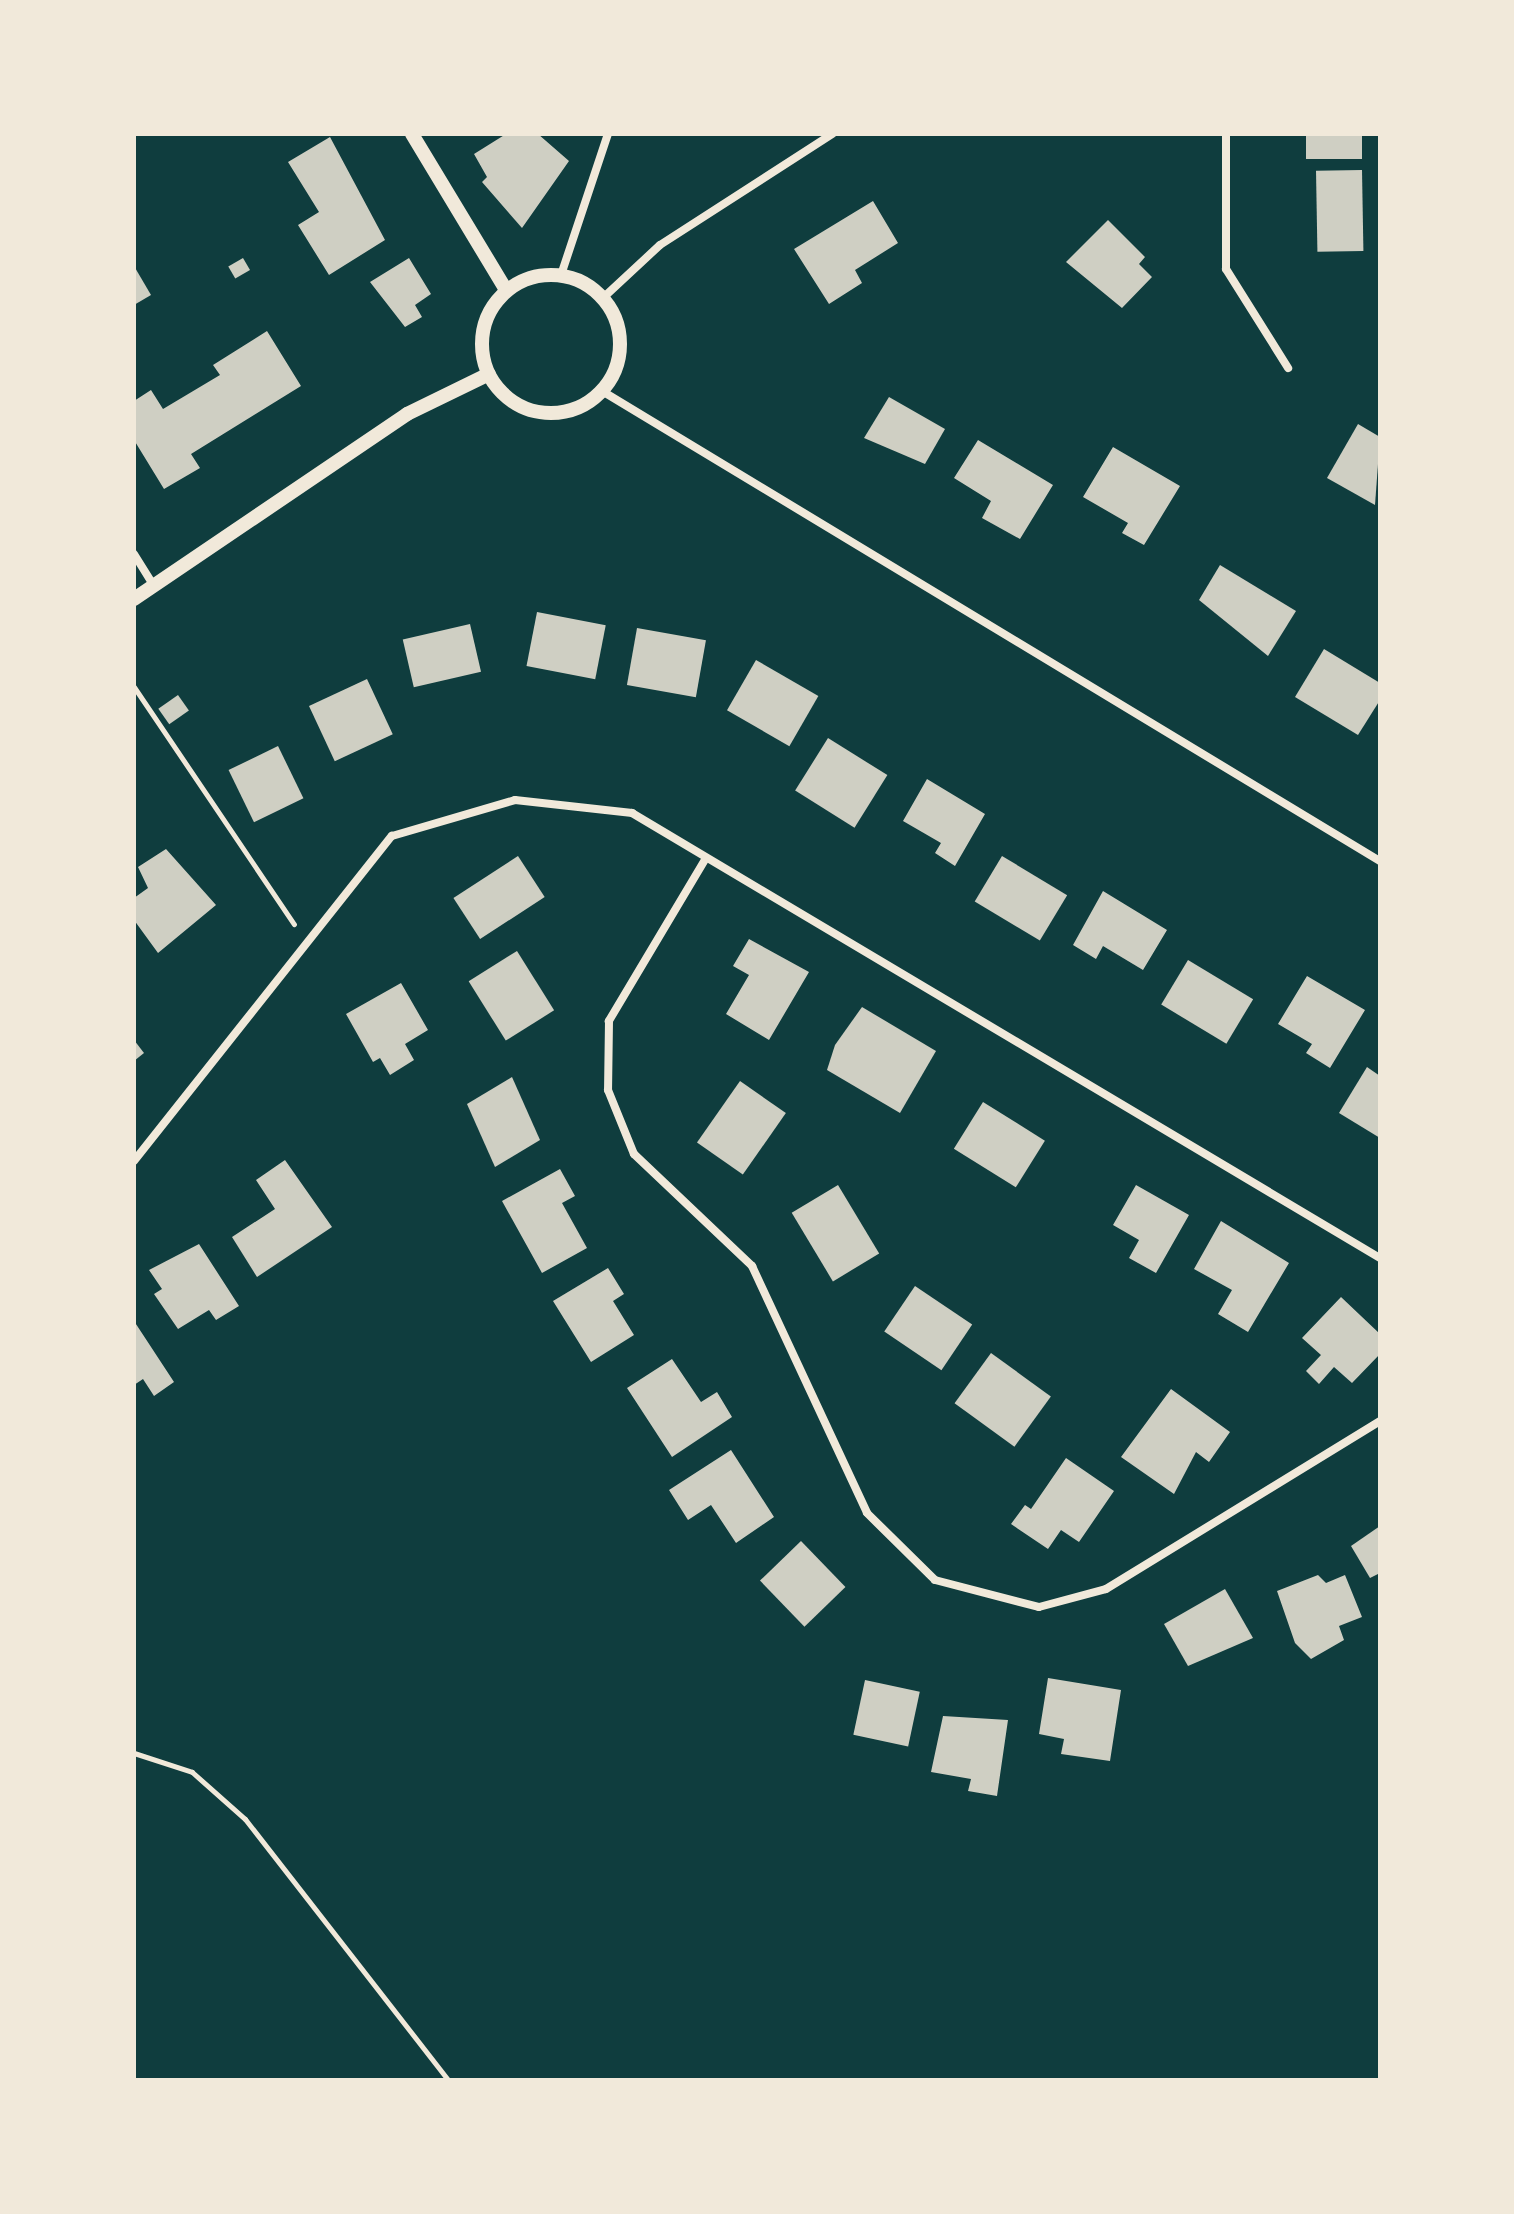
<!DOCTYPE html>
<style>
body{margin:0}
#map{position:relative;width:1514px;height:2214px;overflow:hidden;background:#0f3d3e;font-family:"PT Sans Narrow",sans-serif}
div>[style]{position:absolute}
.building>*{inset:0;background:#cfcfc3;transform-origin:0 0}
.path>*{height:5px;margin:-2.5px;padding:0 2.5px;transform-origin:2.5px;border-radius:2.5px;background:#f1e9da}
.minor>*{height:8px;margin:-4px;padding:0 4px;transform-origin:4px;border-radius:4px;background:#f1e9da}
.tertiary>*{height:14px;margin:-7px;padding:0 7px;transform-origin:7px;border-radius:7px;background:#f1e9da}
.tertiary>.ring{margin:-7px;padding:0;box-sizing:content-box;background:none;border:14px solid #f1e9da;border-radius:50%}
span{translate:-50% -50%;white-space:nowrap;text-align:center;line-height:1.15;-webkit-text-stroke:6px #f1e9da;paint-order:stroke}
.frame{position:absolute;inset:0;border:136px solid #f1e9da;pointer-events:none}
</style>
<div id="map">
<div class="building">
<i style="clip-path:polygon(506px 134px,538px 134px,569px 161px,522px 228px,482px 182px,487px 177px,474px 154px)"></i>
<i style="left:1306px;top:134px;width:56px;height:25px"></i>
<i style="clip-path:polygon(330px 137px,385px 240px,329px 275px,298px 225px,319px 212px,288px 162px)"></i>
<i style="left:1362px;top:170px;width:81px;height:46px;rotate:89deg"></i>
<i style="clip-path:polygon(873px 201px,898px 243px,855px 270px,862px 283px,829px 304px,794px 249px)"></i>
<i style="clip-path:polygon(1108px 220px,1145px 257px,1139px 264px,1152px 277px,1122px 308px,1066px 262px)"></i>
<i style="left:243px;top:258px;width:14px;height:17px;rotate:60deg"></i>
<i style="clip-path:polygon(409px 258px,431px 294px,415px 305px,422px 317px,405px 327px,370px 282px)"></i>
<i style="clip-path:polygon(134px 266px,151px 295px,134px 305px)"></i>
<i style="clip-path:polygon(267px 331px,301px 386px,191px 454px,200px 468px,164px 489px,134px 440px,134px 401px,151px 390px,163px 409px,220px 375px,213px 365px)"></i>
<i style="clip-path:polygon(889px 397px,945px 429px,925px 464px,864px 438px)"></i>
<i style="clip-path:polygon(1358px 424px,1380px 437px,1375px 505px,1327px 478px)"></i>
<i style="clip-path:polygon(978px 440px,1053px 485px,1020px 539px,982px 518px,991px 501px,954px 478px)"></i>
<i style="clip-path:polygon(1113px 447px,1180px 486px,1144px 545px,1122px 533px,1128px 523px,1083px 497px)"></i>
<i style="clip-path:polygon(1220px 565px,1296px 611px,1268px 656px,1199px 600px)"></i>
<i style="left:537px;top:612px;width:70px;height:55px;rotate:11deg"></i>
<i style="left:470px;top:624px;width:49px;height:69px;rotate:77deg"></i>
<i style="left:637px;top:628px;width:70px;height:58px;rotate:10deg"></i>
<i style="clip-path:polygon(1324px 649px,1380px 683px,1380px 700px,1358px 735px,1295px 697px)"></i>
<i style="left:756px;top:660px;width:72px;height:58px;rotate:30deg"></i>
<i style="left:367px;top:679px;width:61px;height:64px;rotate:65deg"></i>
<i style="left:178px;top:695px;width:19px;height:24px;rotate:55deg"></i>
<i style="left:828px;top:738px;width:70px;height:62px;rotate:32deg"></i>
<i style="left:278px;top:746px;width:58px;height:55px;rotate:64deg"></i>
<i style="clip-path:polygon(927px 779px,985px 814px,955px 866px,935px 853px,941px 843px,903px 821px)"></i>
<i style="clip-path:polygon(166px 849px,216px 905px,158px 953px,134px 920px,134px 898px,148px 888px,138px 867px)"></i>
<i style="left:518px;top:856px;width:49px;height:77px;rotate:57deg"></i>
<i style="left:1002px;top:856px;width:76px;height:53px;rotate:31deg"></i>
<i style="clip-path:polygon(1103px 891px,1167px 930px,1143px 970px,1103px 946px,1096px 959px,1073px 945px)"></i>
<i style="clip-path:polygon(749px 939px,809px 972px,769px 1040px,726px 1014px,749px 975px,733px 966px)"></i>
<i style="left:517px;top:951px;width:70px;height:57px;rotate:58deg"></i>
<i style="left:1188px;top:960px;width:76px;height:52px;rotate:31deg"></i>
<i style="clip-path:polygon(1307px 976px,1365px 1010px,1330px 1068px,1306px 1053px,1312px 1044px,1278px 1024px)"></i>
<i style="clip-path:polygon(401px 983px,428px 1030px,405px 1044px,414px 1060px,390px 1075px,380px 1058px,373px 1062px,346px 1014px)"></i>
<i style="clip-path:polygon(862px 1007px,936px 1051px,900px 1113px,827px 1070px,835px 1045px)"></i>
<i style="clip-path:polygon(134px 1040px,144px 1053px,134px 1061px)"></i>
<i style="clip-path:polygon(1367px 1067px,1380px 1076px,1380px 1138px,1339px 1113px)"></i>
<i style="clip-path:polygon(512px 1077px,540px 1140px,495px 1167px,467px 1104px)"></i>
<i style="left:740px;top:1081px;width:56px;height:75px;rotate:35deg"></i>
<i style="left:983px;top:1102px;width:73px;height:55px;rotate:32deg"></i>
<i style="clip-path:polygon(285px 1160px,332px 1227px,257px 1277px,232px 1237px,275px 1209px,256px 1180px)"></i>
<i style="clip-path:polygon(560px 1169px,575px 1196px,562px 1203px,587px 1248px,542px 1273px,502px 1201px)"></i>
<i style="left:838px;top:1185px;width:80px;height:54px;rotate:59deg"></i>
<i style="clip-path:polygon(1136px 1185px,1189px 1215px,1156px 1273px,1129px 1258px,1139px 1240px,1113px 1225px)"></i>
<i style="clip-path:polygon(1221px 1221px,1289px 1263px,1248px 1332px,1218px 1314px,1232px 1290px,1194px 1269px)"></i>
<i style="clip-path:polygon(199px 1244px,239px 1306px,216px 1320px,209px 1310px,178px 1329px,154px 1294px,162px 1289px,149px 1270px)"></i>
<i style="clip-path:polygon(608px 1268px,624px 1294px,613px 1301px,634px 1335px,591px 1362px,553px 1301px)"></i>
<i style="left:915px;top:1286px;width:69px;height:55px;rotate:34deg"></i>
<i style="clip-path:polygon(1341px 1297px,1380px 1334px,1380px 1354px,1352px 1383px,1334px 1367px,1319px 1384px,1306px 1371px,1321px 1355px,1302px 1338px)"></i>
<i style="clip-path:polygon(134px 1321px,174px 1382px,154px 1396px,143px 1379px,134px 1385px)"></i>
<i style="left:991px;top:1353px;width:74px;height:62px;rotate:36deg"></i>
<i style="clip-path:polygon(672px 1359px,701px 1402px,717px 1392px,732px 1417px,672px 1457px,627px 1388px)"></i>
<i style="clip-path:polygon(1171px 1389px,1230px 1432px,1209px 1462px,1196px 1452px,1174px 1494px,1121px 1457px)"></i>
<i style="clip-path:polygon(731px 1450px,774px 1517px,736px 1543px,711px 1505px,688px 1520px,669px 1490px)"></i>
<i style="clip-path:polygon(1066px 1458px,1114px 1491px,1079px 1542px,1061px 1530px,1048px 1549px,1011px 1524px,1025px 1505px,1031px 1509px)"></i>
<i style="clip-path:polygon(1380px 1526px,1380px 1573px,1370px 1578px,1351px 1546px)"></i>
<i style="left:801px;top:1541px;width:64px;height:57px;rotate:46deg"></i>
<i style="clip-path:polygon(1318px 1575px,1326px 1583px,1345px 1575px,1362px 1617px,1339px 1626px,1344px 1640px,1311px 1659px,1295px 1643px,1277px 1591px)"></i>
<i style="clip-path:polygon(1225px 1589px,1253px 1638px,1188px 1666px,1164px 1624px)"></i>
<i style="clip-path:polygon(1048px 1678px,1121px 1690px,1110px 1761px,1061px 1754px,1064px 1739px,1039px 1734px)"></i>
<i style="left:865px;top:1680px;width:56px;height:56px;rotate:12deg"></i>
<i style="clip-path:polygon(943px 1716px,1008px 1720px,997px 1796px,968px 1791px,971px 1779px,931px 1772px)"></i>
</div>
<div class="path">
<i style="left:134px;top:687px;width:286px;rotate:56deg"></i>
<i style="left:134px;top:1753px;width:61px;rotate:18.1deg"></i>
<i style="left:192px;top:1772px;width:71px;rotate:41.6deg"></i>
<i style="left:245px;top:1819px;width:331px;rotate:52.1deg"></i>
</div>
<div class="minor">
<i style="left:1226px;top:134px;width:135px;rotate:90deg"></i>
<i style="left:1226px;top:269px;width:117px;rotate:57.9deg"></i>
<i style="left:561px;top:275px;width:149px;rotate:-71.6deg"></i>
<i style="left:604px;top:297px;width:76px;rotate:-42.9deg"></i>
<i style="left:660px;top:245px;width:205px;rotate:-32.8deg"></i>
<i style="left:602px;top:391px;width:909px;rotate:31.14deg"></i>
<i style="left:134px;top:554px;width:36px;rotate:58deg"></i>
<i style="left:706px;top:858px;width:190px;rotate:120.8deg"></i>
<i style="left:609px;top:1021px;width:69px;rotate:90.8deg"></i>
<i style="left:608px;top:1090px;width:69px;rotate:67.9deg"></i>
<i style="left:634px;top:1154px;width:163px;rotate:43.5deg"></i>
<i style="left:752px;top:1266px;width:272px;rotate:65deg"></i>
<i style="left:867px;top:1513px;width:95px;rotate:44.6deg"></i>
<i style="left:935px;top:1580px;width:107px;rotate:14.6deg"></i>
<i style="left:1039px;top:1607px;width:69px;rotate:-15deg"></i>
<i style="left:1106px;top:1589px;width:321px;rotate:-31.5deg"></i>
<i style="left:134px;top:1161px;width:415px;rotate:-51.6deg"></i>
<i style="left:392px;top:836px;width:128px;rotate:-16.3deg"></i>
<i style="left:515px;top:800px;width:118px;rotate:6.3deg"></i>
<i style="left:632px;top:813px;width:870px;rotate:30.75deg"></i>
</div>
<div class="tertiary">
<i style="left:412px;top:134px;width:182px;rotate:58.9deg"></i>
<i class="ring" style="left:482px;top:275px;width:124px;height:124px"></i>
<i style="left:134px;top:599px;width:330px;rotate:-34.1deg"></i>
<i style="left:407px;top:414px;width:91px;rotate:-26deg"></i>
</div>
<div class="frame"></div>
</div>
